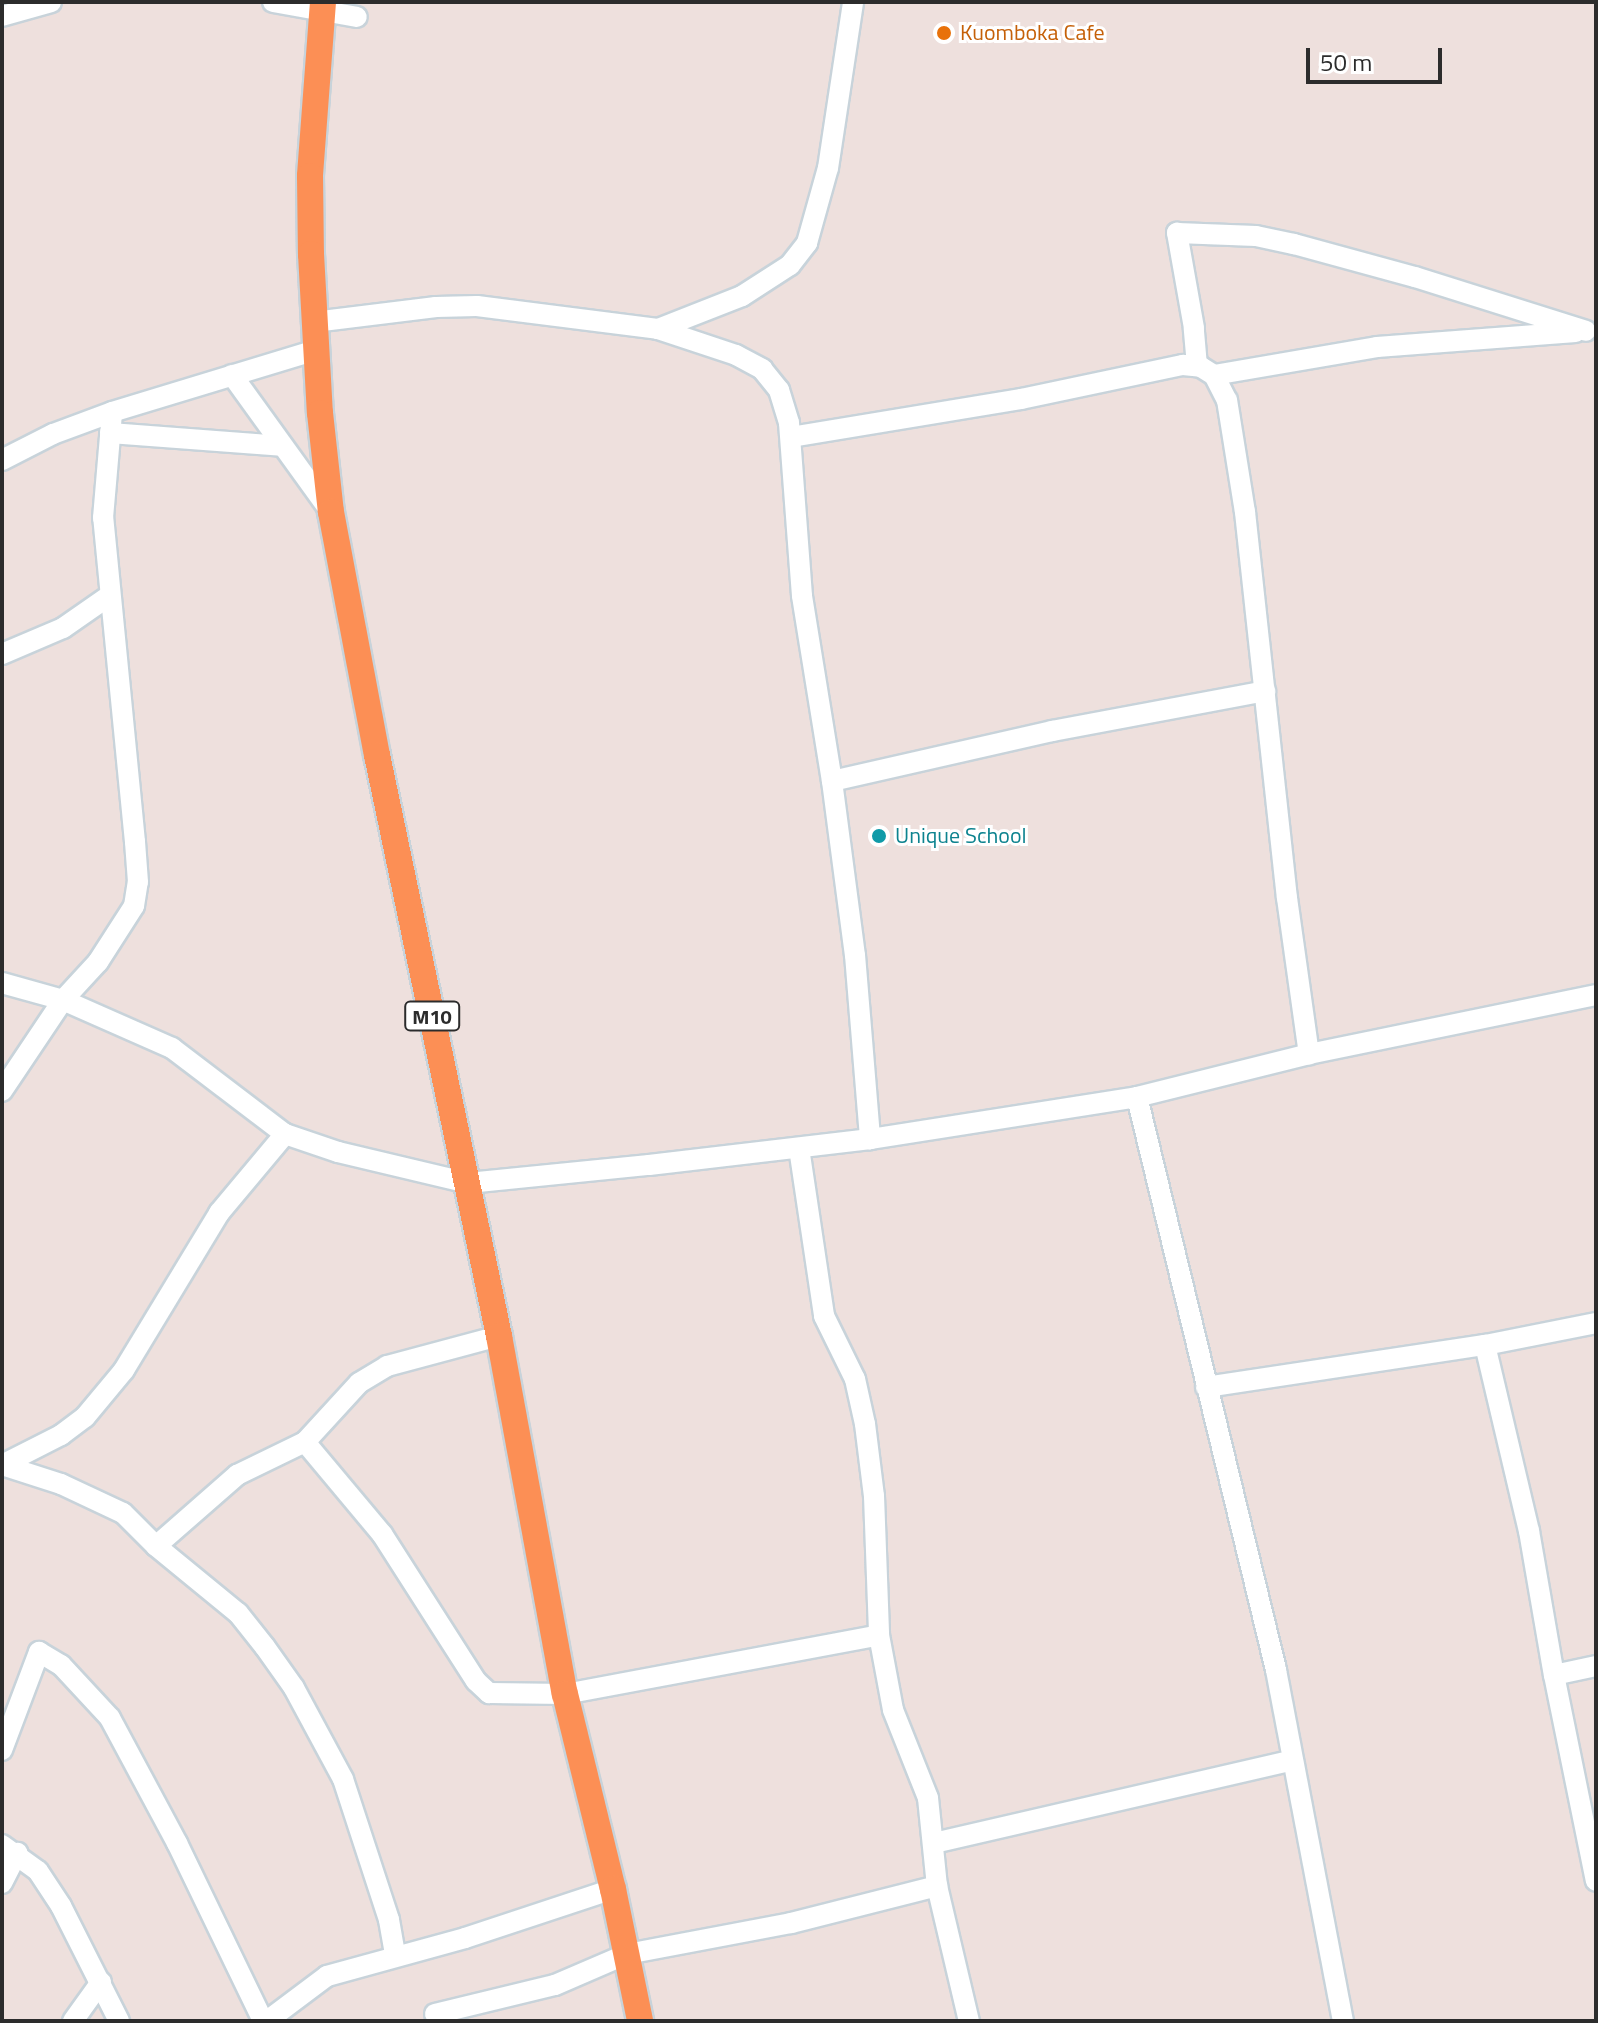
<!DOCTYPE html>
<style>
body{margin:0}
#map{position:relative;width:1598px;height:2023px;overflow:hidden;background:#eee0dd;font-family:"Titillium Web",sans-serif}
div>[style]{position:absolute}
.roads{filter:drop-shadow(2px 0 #c8d3da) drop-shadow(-2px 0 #c8d3da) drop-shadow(0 2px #c8d3da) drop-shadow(0 -2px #c8d3da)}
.minor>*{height:20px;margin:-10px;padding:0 10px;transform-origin:10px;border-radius:10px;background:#fff}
.major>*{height:26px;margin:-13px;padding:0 13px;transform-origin:13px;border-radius:13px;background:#fc8f55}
.dots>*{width:22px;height:22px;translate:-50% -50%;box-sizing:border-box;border:4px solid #fff;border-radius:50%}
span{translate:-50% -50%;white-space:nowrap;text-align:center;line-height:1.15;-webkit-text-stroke:6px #fff;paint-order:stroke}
.shield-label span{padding:2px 6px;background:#fff;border:2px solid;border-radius:6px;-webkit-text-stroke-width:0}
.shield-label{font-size:20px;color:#2c2c2c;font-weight:700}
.food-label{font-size:22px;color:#c56008}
.left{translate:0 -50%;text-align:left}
.culture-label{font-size:22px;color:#0d838f}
.frame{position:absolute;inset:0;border:4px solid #2c2c2c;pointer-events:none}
.scale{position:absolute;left:1306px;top:48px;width:136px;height:36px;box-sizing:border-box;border:4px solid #2c2c2c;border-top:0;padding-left:10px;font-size:24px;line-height:28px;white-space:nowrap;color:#2c2c2c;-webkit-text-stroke:6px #fff;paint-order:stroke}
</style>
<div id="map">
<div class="roads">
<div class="minor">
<i style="left:273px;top:2px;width:85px;rotate:10.1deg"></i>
<i style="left:2px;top:16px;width:51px;rotate:-15.9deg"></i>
<i style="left:314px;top:322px;width:123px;rotate:-7deg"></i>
<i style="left:436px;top:307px;width:41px;rotate:-1.4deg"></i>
<i style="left:477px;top:306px;width:182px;rotate:7.2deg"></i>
<i style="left:658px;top:329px;width:90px;rotate:-21.4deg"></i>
<i style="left:742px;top:296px;width:57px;rotate:-32.9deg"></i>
<i style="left:790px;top:265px;width:28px;rotate:-52deg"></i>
<i style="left:807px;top:243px;width:78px;rotate:-74.4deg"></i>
<i style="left:828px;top:168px;width:168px;rotate:-81.4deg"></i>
<i style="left:658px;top:329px;width:82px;rotate:18.4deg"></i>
<i style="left:736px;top:355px;width:30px;rotate:28deg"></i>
<i style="left:762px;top:369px;width:27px;rotate:51deg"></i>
<i style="left:779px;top:390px;width:34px;rotate:73deg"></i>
<i style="left:789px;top:423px;width:173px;rotate:85.7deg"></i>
<i style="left:802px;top:596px;width:187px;rotate:80.8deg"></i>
<i style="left:832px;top:781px;width:176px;rotate:82.5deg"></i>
<i style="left:855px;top:955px;width:185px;rotate:85.3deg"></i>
<i style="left:1197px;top:366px;width:38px;rotate:-95deg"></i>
<i style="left:1194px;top:328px;width:97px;rotate:-100.1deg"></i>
<i style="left:1177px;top:233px;width:79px;rotate:2.2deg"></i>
<i style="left:1256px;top:236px;width:39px;rotate:12deg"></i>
<i style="left:1294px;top:244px;width:125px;rotate:15.3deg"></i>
<i style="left:1415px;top:277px;width:179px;rotate:17.5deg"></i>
<i style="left:232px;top:375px;width:168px;rotate:54.2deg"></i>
<i style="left:1214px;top:375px;width:165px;rotate:-9.7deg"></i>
<i style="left:1377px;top:347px;width:199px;rotate:-4.3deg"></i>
<i style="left:110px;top:433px;width:172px;rotate:4.3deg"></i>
<i style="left:791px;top:437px;width:233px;rotate:-9.4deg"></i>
<i style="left:1021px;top:399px;width:166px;rotate:-11.9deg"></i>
<i style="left:1183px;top:365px;width:18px;rotate:6deg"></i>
<i style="left:1201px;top:367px;width:15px;rotate:32deg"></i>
<i style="left:1214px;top:375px;width:28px;rotate:63deg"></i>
<i style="left:1227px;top:400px;width:113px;rotate:80.9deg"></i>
<i style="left:1245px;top:512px;width:388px;rotate:83.8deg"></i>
<i style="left:1287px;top:898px;width:158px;rotate:82deg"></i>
<i style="left:2px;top:460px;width:57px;rotate:-27deg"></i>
<i style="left:53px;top:434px;width:63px;rotate:-20.4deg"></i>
<i style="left:112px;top:412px;width:213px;rotate:-16.9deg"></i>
<i style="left:2px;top:654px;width:66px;rotate:-23.1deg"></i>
<i style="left:63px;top:628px;width:56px;rotate:-34.8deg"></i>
<i style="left:832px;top:781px;width:226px;rotate:-12.8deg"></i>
<i style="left:1052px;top:731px;width:217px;rotate:-10.6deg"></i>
<i style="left:2px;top:983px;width:63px;rotate:15.6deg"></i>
<i style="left:63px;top:1000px;width:119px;rotate:23.8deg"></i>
<i style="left:172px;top:1048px;width:142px;rotate:37.3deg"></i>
<i style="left:2px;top:1091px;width:110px;rotate:-56.2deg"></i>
<i style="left:63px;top:1000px;width:52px;rotate:-47.4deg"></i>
<i style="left:98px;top:962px;width:67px;rotate:-57.3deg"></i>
<i style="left:134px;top:906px;width:24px;rotate:-81deg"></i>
<i style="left:138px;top:882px;width:40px;rotate:-94.3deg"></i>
<i style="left:135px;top:842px;width:326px;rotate:-95.6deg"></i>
<i style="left:103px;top:518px;width:106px;rotate:-85.1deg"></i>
<i style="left:1137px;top:1097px;width:590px;rotate:76.36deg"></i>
<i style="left:1276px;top:1670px;width:357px;rotate:79.2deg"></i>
<i style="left:799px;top:1148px;width:170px;rotate:81.5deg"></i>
<i style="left:824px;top:1316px;width:70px;rotate:63.8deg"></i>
<i style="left:855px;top:1379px;width:46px;rotate:77.5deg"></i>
<i style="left:865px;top:1424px;width:73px;rotate:82.9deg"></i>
<i style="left:874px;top:1496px;width:139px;rotate:87.9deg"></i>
<i style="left:879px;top:1635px;width:76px;rotate:79.4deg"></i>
<i style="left:893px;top:1710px;width:95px;rotate:68.3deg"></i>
<i style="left:928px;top:1798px;width:88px;rotate:84.2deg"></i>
<i style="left:937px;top:1886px;width:139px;rotate:76.7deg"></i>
<i style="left:1485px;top:1345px;width:191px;rotate:76.7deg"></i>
<i style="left:1529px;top:1531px;width:146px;rotate:80.2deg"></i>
<i style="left:1554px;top:1675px;width:210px;rotate:78.5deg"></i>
<i style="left:1206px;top:1387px;width:282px;rotate:-8.6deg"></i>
<i style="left:1485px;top:1345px;width:113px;rotate:-11.2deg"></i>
<i style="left:305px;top:1442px;width:120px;rotate:50.1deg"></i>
<i style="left:382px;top:1534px;width:174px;rotate:57.4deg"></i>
<i style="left:476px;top:1681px;width:18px;rotate:43deg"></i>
<i style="left:489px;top:1693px;width:76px;rotate:0.8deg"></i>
<i style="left:565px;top:1694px;width:319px;rotate:-10.6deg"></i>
<i style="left:2px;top:1465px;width:66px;rotate:-27deg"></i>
<i style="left:61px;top:1435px;width:30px;rotate:-37deg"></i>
<i style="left:85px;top:1417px;width:61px;rotate:-50.3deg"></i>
<i style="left:124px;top:1370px;width:184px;rotate:-58.8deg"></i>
<i style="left:219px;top:1213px;width:103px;rotate:-50.1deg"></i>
<i style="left:285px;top:1134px;width:56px;rotate:18.8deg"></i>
<i style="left:338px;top:1152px;width:134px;rotate:13.4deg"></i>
<i style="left:468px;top:1183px;width:182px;rotate:-5.7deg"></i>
<i style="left:649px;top:1165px;width:223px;rotate:-6.7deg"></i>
<i style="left:870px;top:1139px;width:270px;rotate:-8.9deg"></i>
<i style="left:1137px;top:1097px;width:177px;rotate:-14deg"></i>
<i style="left:1309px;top:1054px;width:293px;rotate:-11.6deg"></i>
<i style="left:2px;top:1465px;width:62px;rotate:17.9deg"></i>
<i style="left:61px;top:1484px;width:68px;rotate:25.1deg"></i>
<i style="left:123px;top:1513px;width:47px;rotate:45deg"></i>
<i style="left:156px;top:1546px;width:106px;rotate:39.3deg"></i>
<i style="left:238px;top:1613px;width:43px;rotate:51.5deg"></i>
<i style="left:265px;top:1647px;width:50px;rotate:54.7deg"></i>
<i style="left:294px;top:1688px;width:103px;rotate:61.7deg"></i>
<i style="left:343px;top:1779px;width:148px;rotate:71.9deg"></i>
<i style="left:389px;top:1920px;width:36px;rotate:80deg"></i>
<i style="left:156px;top:1546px;width:108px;rotate:-41.2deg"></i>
<i style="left:237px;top:1475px;width:76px;rotate:-25.9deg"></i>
<i style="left:305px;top:1442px;width:80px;rotate:-47.5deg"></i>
<i style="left:359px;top:1383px;width:33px;rotate:-31deg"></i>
<i style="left:387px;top:1366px;width:116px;rotate:-15deg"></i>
<i style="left:1554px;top:1675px;width:43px;rotate:-12.1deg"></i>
<i style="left:2px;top:1750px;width:105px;rotate:-69.3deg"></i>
<i style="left:39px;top:1652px;width:26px;rotate:31deg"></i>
<i style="left:61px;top:1665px;width:72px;rotate:47.2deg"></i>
<i style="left:110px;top:1718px;width:142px;rotate:61.8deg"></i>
<i style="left:177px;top:1843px;width:198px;rotate:64.2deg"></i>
<i style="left:934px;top:1843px;width:368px;rotate:-13deg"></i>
<i style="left:2px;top:1845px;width:44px;rotate:35.8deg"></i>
<i style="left:38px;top:1871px;width:42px;rotate:56.7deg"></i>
<i style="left:61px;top:1906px;width:129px;rotate:63.2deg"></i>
<i style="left:2px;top:1883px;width:34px;rotate:-63deg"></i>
<i style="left:435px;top:2014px;width:123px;rotate:-13.6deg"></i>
<i style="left:555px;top:1985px;width:78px;rotate:-23.3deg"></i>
<i style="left:627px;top:1954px;width:167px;rotate:-10.7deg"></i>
<i style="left:791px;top:1923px;width:151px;rotate:-14.2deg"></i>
<i style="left:73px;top:2021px;width:48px;rotate:-54.3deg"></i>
<i style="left:267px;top:2021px;width:75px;rotate:-36.9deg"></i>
<i style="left:327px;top:1976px;width:143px;rotate:-15.4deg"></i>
<i style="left:465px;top:1938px;width:156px;rotate:-18.3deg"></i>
</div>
<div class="major">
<i style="left:323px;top:2px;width:174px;rotate:94.3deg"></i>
<i style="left:310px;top:176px;width:78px;rotate:89.3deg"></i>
<i style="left:311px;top:254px;width:159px;rotate:86.8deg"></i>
<i style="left:320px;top:413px;width:100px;rotate:83.7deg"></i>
<i style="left:331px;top:512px;width:247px;rotate:79.3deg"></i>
<i style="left:377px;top:755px;width:594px;rotate:78.14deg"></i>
<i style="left:499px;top:1336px;width:364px;rotate:79.6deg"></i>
<i style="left:565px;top:1694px;width:201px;rotate:76.2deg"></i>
<i style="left:613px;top:1889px;width:135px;rotate:78.4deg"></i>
</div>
</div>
<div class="dots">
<i style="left:944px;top:33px;background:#e8710a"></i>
<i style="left:879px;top:836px;background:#0f9aa8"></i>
</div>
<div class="shield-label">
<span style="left:432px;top:1016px">M10</span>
</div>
<div class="food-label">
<span class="left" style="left:960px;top:33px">Kuomboka Cafe</span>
</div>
<div class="culture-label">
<span class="left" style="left:895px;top:836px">Unique School</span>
</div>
<div class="frame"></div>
<div class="scale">50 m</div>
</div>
